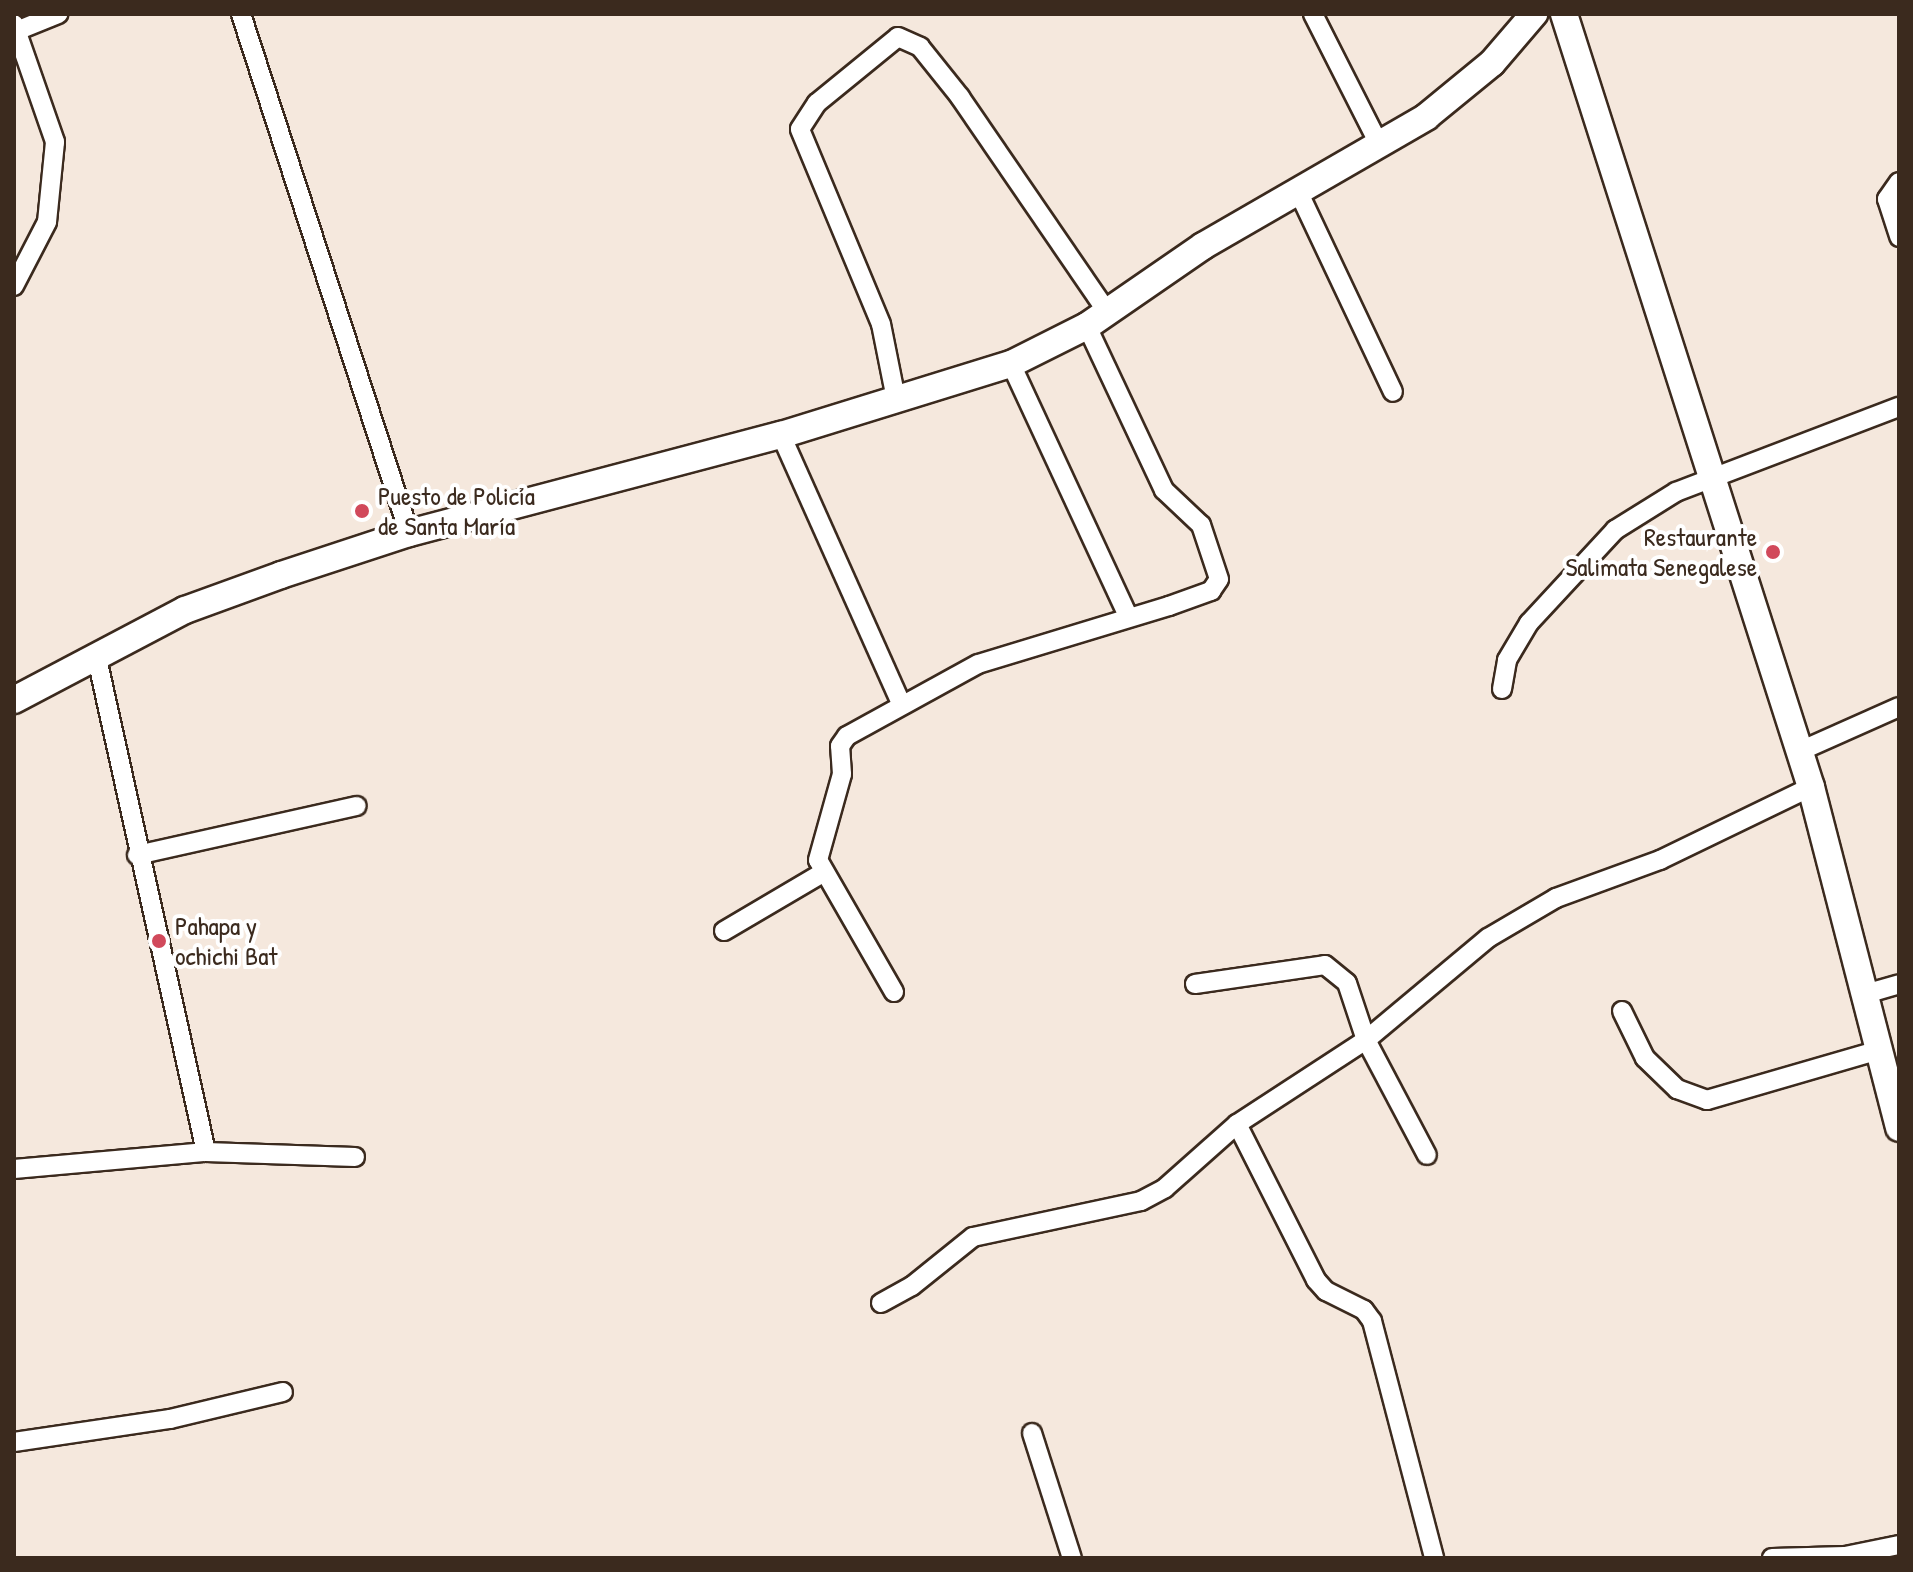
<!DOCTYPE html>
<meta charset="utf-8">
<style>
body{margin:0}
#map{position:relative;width:1913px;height:1572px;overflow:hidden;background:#f5e8dd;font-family:"Patrick Hand",sans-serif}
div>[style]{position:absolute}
.roads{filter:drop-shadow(2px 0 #3b2a1e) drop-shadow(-2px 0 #3b2a1e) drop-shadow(0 2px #3b2a1e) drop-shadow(0 -2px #3b2a1e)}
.street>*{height:18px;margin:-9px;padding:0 9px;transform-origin:9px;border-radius:9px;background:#fff}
.secondary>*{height:26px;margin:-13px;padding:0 13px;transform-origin:13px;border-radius:13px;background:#fff}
.dots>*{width:22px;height:22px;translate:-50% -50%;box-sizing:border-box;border:4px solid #fff;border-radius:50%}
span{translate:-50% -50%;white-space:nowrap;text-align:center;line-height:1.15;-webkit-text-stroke:8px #fff;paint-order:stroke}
.poi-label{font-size:26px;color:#3b2a1e}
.left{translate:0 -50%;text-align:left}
.right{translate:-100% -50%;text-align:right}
.frame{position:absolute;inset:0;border:16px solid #3b2a1e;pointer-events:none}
</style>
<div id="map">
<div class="roads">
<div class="street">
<i style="left:241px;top:14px;width:546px;rotate:72.06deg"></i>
<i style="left:1313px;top:14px;width:148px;rotate:63.1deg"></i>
<i style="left:14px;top:24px;width:125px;rotate:70.8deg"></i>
<i style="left:55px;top:142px;width:80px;rotate:95.7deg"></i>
<i style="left:47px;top:222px;width:72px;rotate:117.3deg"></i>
<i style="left:14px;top:32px;width:48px;rotate:-22.2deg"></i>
<i style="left:1899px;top:182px;width:21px;rotate:125deg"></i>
<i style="left:1887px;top:199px;width:40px;rotate:72deg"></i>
<i style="left:1298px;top:191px;width:222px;rotate:64.7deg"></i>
<i style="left:1011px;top:364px;width:278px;rotate:65.1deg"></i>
<i style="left:896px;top:399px;width:76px;rotate:-101.3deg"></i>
<i style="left:881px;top:324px;width:211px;rotate:-112.6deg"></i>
<i style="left:800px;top:129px;width:31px;rotate:-57deg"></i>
<i style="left:817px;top:103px;width:104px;rotate:-39.2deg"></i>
<i style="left:898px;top:37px;width:24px;rotate:24deg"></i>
<i style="left:920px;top:47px;width:64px;rotate:51.3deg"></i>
<i style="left:960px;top:97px;width:260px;rotate:55.6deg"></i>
<i style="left:781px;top:435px;width:296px;rotate:65.9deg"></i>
<i style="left:96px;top:654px;width:510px;rotate:77.54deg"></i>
<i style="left:1502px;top:689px;width:29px;rotate:-80deg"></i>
<i style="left:1507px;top:660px;width:43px;rotate:-59.3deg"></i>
<i style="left:1529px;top:623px;width:127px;rotate:-47.2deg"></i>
<i style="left:1615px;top:530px;width:72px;rotate:-31.9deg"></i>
<i style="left:1676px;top:492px;width:239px;rotate:-20.9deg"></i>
<i style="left:1800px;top:751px;width:108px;rotate:-24deg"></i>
<i style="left:137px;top:855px;width:225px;rotate:-12.6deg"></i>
<i style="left:724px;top:931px;width:116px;rotate:-30.5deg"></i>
<i style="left:1195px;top:984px;width:131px;rotate:-8.3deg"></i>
<i style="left:1325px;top:965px;width:28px;rotate:39deg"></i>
<i style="left:1347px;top:983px;width:60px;rotate:71.6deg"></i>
<i style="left:1366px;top:1040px;width:130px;rotate:62.1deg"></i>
<i style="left:894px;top:992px;width:152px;rotate:-119.9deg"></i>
<i style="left:818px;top:860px;width:89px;rotate:-74.4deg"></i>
<i style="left:842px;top:774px;width:28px;rotate:-94deg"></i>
<i style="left:840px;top:746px;width:12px;rotate:-55deg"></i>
<i style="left:847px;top:736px;width:149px;rotate:-28.8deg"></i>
<i style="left:978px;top:664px;width:200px;rotate:-16.9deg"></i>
<i style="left:1169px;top:606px;width:45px;rotate:-19.7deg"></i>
<i style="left:1211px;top:591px;width:14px;rotate:-56deg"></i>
<i style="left:1219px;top:579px;width:57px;rotate:-108.4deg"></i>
<i style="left:1201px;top:525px;width:51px;rotate:-136.6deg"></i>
<i style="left:1164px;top:490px;width:181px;rotate:-115.2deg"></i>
<i style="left:1865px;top:994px;width:35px;rotate:-16deg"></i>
<i style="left:1622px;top:1011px;width:52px;rotate:63.9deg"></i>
<i style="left:1645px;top:1058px;width:45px;rotate:44.1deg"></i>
<i style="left:1677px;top:1089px;width:32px;rotate:20deg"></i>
<i style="left:1707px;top:1100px;width:179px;rotate:-16.2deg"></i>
<i style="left:1237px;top:1124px;width:175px;rotate:63.1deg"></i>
<i style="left:1316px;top:1280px;width:15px;rotate:48deg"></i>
<i style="left:1326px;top:1291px;width:42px;rotate:26.6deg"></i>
<i style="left:1364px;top:1310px;width:14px;rotate:54deg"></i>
<i style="left:1372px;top:1321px;width:245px;rotate:75.3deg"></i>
<i style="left:14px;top:1169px;width:193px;rotate:-5.1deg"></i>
<i style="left:206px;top:1152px;width:149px;rotate:1.9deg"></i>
<i style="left:881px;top:1303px;width:35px;rotate:-29deg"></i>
<i style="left:912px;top:1286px;width:78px;rotate:-38.8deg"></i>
<i style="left:973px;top:1237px;width:172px;rotate:-12.1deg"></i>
<i style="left:1141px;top:1201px;width:27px;rotate:-28deg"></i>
<i style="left:1165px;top:1188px;width:96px;rotate:-41.6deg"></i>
<i style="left:1237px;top:1124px;width:154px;rotate:-33.1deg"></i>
<i style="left:1366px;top:1040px;width:159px;rotate:-39.9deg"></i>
<i style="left:1488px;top:938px;width:79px;rotate:-30.5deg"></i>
<i style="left:1556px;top:898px;width:111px;rotate:-20.1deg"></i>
<i style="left:1660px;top:860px;width:168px;rotate:-25.8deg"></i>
<i style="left:1032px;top:1433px;width:131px;rotate:72.3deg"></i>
<i style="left:14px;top:1442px;width:158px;rotate:-8.4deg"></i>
<i style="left:170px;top:1419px;width:116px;rotate:-13.4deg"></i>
<i style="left:1772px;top:1558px;width:73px;rotate:-1.6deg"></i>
<i style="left:1845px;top:1556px;width:55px;rotate:-11.5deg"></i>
</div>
<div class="secondary">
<i style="left:1564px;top:14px;width:812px;rotate:72.28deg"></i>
<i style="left:1811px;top:787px;width:352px;rotate:75.5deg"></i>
<i style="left:14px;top:700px;width:193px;rotate:-27.8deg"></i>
<i style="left:185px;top:610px;width:102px;rotate:-20deg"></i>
<i style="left:281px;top:575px;width:135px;rotate:-18.2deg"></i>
<i style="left:409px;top:533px;width:385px;rotate:-14.8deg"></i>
<i style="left:781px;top:435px;width:241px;rotate:-17.2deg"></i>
<i style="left:1011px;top:364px;width:85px;rotate:-26.6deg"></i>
<i style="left:1087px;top:326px;width:141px;rotate:-34.6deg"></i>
<i style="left:1203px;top:246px;width:258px;rotate:-30deg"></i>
<i style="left:1426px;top:117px;width:85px;rotate:-39.3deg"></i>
<i style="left:1492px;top:63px;width:65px;rotate:-49.4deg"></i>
</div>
</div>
<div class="dots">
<i style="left:362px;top:511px;background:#d1495b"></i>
<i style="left:1773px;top:552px;background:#d1495b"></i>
<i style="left:159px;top:941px;background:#d1495b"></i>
</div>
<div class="poi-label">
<span class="left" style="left:378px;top:511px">Puesto de Policía<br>de Santa María</span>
<span class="right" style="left:1757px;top:552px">Restaurante<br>Salimata Senegalese</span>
<span class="left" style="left:175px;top:941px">Pahapa y<br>ochichi Bat</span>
</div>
<div class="frame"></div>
</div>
